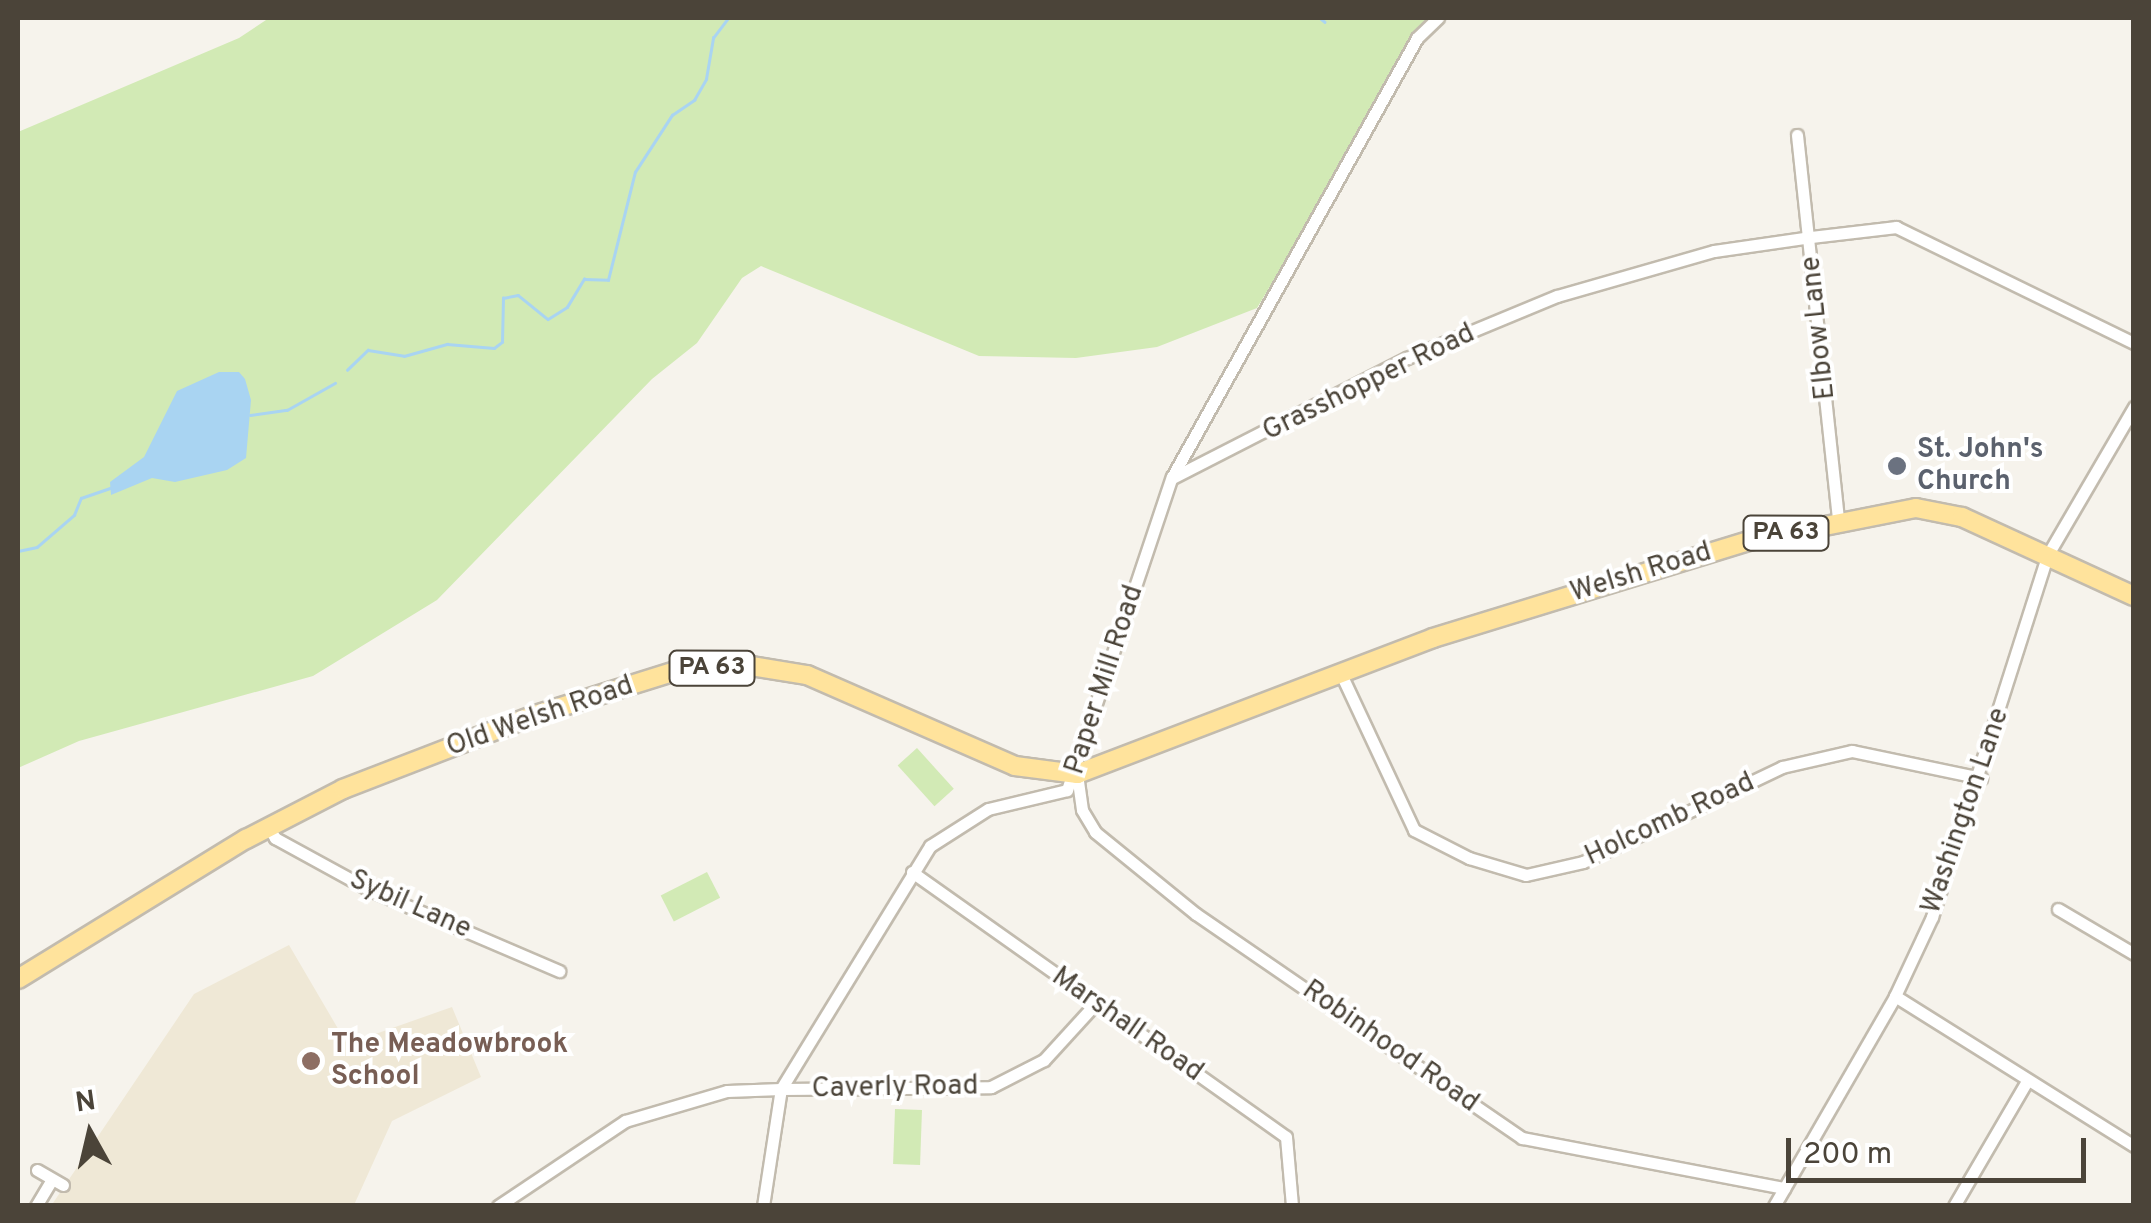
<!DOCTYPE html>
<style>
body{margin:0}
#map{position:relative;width:2151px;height:1223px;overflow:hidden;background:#f6f3ec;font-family:Overpass,sans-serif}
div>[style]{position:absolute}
.education>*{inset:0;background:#efe8d6}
.green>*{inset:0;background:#d2eab5;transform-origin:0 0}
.water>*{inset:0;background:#a9d4f2}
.stream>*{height:2.5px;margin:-1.25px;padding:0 1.25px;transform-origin:1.25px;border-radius:1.25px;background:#a9d4f2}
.roads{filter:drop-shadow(2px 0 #c2bbae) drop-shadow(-2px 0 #c2bbae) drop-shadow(0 2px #c2bbae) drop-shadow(0 -2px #c2bbae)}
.street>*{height:11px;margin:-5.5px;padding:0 5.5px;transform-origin:5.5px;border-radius:5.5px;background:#fff}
.primary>*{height:18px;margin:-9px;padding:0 9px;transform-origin:9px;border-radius:9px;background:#ffe39c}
.dots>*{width:28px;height:28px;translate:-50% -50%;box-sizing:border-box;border:5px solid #fff;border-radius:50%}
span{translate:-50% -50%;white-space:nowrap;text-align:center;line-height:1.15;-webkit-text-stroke:8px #fff;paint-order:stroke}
.shield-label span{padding:2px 8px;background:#fff;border:2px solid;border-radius:8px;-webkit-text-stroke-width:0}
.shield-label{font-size:25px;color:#4b4439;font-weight:700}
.street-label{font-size:28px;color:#4b4439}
.worship-label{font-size:28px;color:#5b616d;font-weight:700}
.left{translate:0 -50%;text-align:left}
.education-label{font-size:28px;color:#785e54;font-weight:700}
.frame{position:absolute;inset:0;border:20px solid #4b4439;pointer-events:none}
.north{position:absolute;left:40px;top:1083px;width:100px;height:100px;-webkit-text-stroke:8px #fff;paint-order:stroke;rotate:352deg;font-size:28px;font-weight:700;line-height:40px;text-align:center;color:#4b4439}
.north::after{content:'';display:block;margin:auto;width:35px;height:45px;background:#4b4439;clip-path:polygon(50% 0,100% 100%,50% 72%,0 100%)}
.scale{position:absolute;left:1786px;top:1138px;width:300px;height:45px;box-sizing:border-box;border:5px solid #4b4439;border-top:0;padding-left:12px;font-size:30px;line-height:35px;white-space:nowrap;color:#4b4439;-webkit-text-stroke:8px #fff;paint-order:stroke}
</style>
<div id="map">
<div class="education">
<i style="clip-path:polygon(289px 945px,347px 1044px,452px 1007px,481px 1077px,392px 1121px,354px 1205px,51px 1206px,194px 994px)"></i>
</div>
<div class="green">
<i style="clip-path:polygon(269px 18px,1431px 18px,1257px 308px,1157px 347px,1076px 358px,979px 356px,761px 266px,742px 278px,697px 343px,652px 379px,437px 600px,313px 676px,79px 741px,18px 768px,18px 132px,239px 38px)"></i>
<i style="left:917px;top:748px;width:55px;height:26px;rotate:48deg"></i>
<i style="left:707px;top:872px;width:29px;height:52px;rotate:63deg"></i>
<i style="left:895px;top:1109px;width:27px;height:55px;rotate:2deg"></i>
</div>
<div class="water">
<i style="clip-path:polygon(219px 372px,239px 372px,245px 379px,251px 400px,246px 458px,227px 470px,175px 482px,152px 478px,111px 495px,110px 482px,144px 457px,177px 391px)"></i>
</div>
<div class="stream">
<i style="left:1320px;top:18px;width:6px;rotate:39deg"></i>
<i style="left:347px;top:370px;width:29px;rotate:-44deg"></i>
<i style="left:368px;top:350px;width:36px;rotate:9deg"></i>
<i style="left:404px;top:356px;width:45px;rotate:-15.6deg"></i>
<i style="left:447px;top:344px;width:47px;rotate:4.9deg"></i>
<i style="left:494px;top:348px;width:10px;rotate:-37deg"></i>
<i style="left:502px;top:342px;width:44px;rotate:-88.7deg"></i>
<i style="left:503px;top:298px;width:15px;rotate:-11deg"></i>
<i style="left:518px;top:295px;width:38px;rotate:39deg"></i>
<i style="left:548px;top:319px;width:22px;rotate:-32deg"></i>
<i style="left:567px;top:307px;width:33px;rotate:-59deg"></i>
<i style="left:584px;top:279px;width:24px;rotate:2deg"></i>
<i style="left:608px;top:280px;width:111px;rotate:-76deg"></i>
<i style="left:635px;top:172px;width:68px;rotate:-57deg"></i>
<i style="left:672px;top:115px;width:27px;rotate:-34deg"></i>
<i style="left:694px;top:100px;width:24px;rotate:-60deg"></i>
<i style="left:706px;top:79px;width:42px;rotate:-80.3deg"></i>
<i style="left:713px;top:38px;width:25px;rotate:-53deg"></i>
<i style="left:250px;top:415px;width:37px;rotate:-8deg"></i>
<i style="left:287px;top:410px;width:55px;rotate:-29.4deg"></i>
<i style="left:18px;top:551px;width:19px;rotate:-12deg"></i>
<i style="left:37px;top:547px;width:49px;rotate:-40.9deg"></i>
<i style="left:74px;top:515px;width:18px;rotate:-68deg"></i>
<i style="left:81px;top:498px;width:31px;rotate:-19deg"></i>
</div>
<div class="roads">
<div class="street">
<i style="left:1797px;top:135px;width:388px;rotate:83.9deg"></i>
<i style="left:1174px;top:477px;width:262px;rotate:-27.1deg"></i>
<i style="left:1407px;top:358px;width:162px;rotate:-22.5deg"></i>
<i style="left:1557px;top:296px;width:163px;rotate:-16deg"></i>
<i style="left:1714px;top:251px;width:98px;rotate:-8.2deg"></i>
<i style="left:1811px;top:237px;width:86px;rotate:-6.7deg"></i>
<i style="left:1896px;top:227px;width:265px;rotate:26deg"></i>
<i style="left:1341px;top:674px;width:172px;rotate:64.9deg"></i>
<i style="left:1414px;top:830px;width:62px;rotate:27deg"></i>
<i style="left:1469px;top:858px;width:59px;rotate:16.6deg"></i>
<i style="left:1526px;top:875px;width:58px;rotate:-12.8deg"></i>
<i style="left:1583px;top:862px;width:221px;rotate:-25.5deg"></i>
<i style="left:1782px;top:767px;width:72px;rotate:-12.9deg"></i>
<i style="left:1852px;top:751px;width:132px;rotate:11.8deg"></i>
<i style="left:1077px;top:774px;width:36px;rotate:82deg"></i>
<i style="left:1082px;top:810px;width:26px;rotate:59deg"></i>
<i style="left:1095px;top:832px;width:130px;rotate:39.1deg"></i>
<i style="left:1196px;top:914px;width:396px;rotate:34.5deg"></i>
<i style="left:1522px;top:1138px;width:267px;rotate:10.8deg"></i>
<i style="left:269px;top:828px;width:12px;rotate:59deg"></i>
<i style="left:275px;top:838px;width:108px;rotate:28.7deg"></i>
<i style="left:370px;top:890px;width:206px;rotate:23.2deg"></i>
<i style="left:912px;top:872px;width:458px;rotate:35.3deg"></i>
<i style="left:1286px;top:1137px;width:69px;rotate:85deg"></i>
<i style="left:2058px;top:909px;width:88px;rotate:30.6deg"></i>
<i style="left:1895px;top:996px;width:282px;rotate:32.1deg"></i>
<i style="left:37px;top:1170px;width:30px;rotate:30deg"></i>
<i style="left:36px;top:1206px;width:31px;rotate:-59deg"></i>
<i style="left:498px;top:1206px;width:153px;rotate:-33.8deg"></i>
<i style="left:625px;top:1121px;width:106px;rotate:-16.4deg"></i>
<i style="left:727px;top:1091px;width:54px;rotate:-2.1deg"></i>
<i style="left:781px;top:1089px;width:285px;rotate:-58.5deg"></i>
<i style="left:930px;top:846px;width:69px;rotate:-32.5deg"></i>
<i style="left:988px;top:809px;width:81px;rotate:-13.5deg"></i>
<i style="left:1067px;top:790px;width:330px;rotate:-71.5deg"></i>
<i style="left:1172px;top:477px;width:503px;rotate:-60.83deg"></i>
<i style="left:1417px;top:38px;width:29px;rotate:-44deg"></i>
<i style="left:763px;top:1206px;width:118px;rotate:-81.3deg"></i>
<i style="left:781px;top:1089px;width:210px;rotate:-0.5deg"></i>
<i style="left:991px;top:1087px;width:59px;rotate:-27deg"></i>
<i style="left:1044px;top:1060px;width:77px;rotate:-47.6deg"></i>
<i style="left:1774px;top:1206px;width:242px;rotate:-60deg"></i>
<i style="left:1895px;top:996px;width:87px;rotate:-64.9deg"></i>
<i style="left:1932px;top:917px;width:379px;rotate:-72.3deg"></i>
<i style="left:2047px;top:556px;width:173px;rotate:-59.7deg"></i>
<i style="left:1954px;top:1206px;width:143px;rotate:-59.7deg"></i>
</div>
<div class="primary">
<i style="left:18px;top:979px;width:268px;rotate:-31.6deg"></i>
<i style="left:246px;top:839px;width:109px;rotate:-27.3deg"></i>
<i style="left:343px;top:789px;width:206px;rotate:-21.1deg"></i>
<i style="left:535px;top:715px;width:147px;rotate:-17.4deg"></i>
<i style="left:675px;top:671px;width:70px;rotate:-4.9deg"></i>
<i style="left:745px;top:665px;width:63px;rotate:9.2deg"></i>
<i style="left:807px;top:675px;width:227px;rotate:23.6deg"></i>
<i style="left:1015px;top:766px;width:63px;rotate:7.4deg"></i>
<i style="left:1077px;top:774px;width:381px;rotate:-20.9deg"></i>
<i style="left:1433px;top:638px;width:331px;rotate:-17.1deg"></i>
<i style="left:1749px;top:541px;width:170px;rotate:-11.2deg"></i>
<i style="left:1916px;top:508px;width:47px;rotate:11.1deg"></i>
<i style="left:1962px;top:517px;width:189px;rotate:24.7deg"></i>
</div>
</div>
<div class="dots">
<i style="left:1897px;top:466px;background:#6b7280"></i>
<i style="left:311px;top:1061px;background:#8d6e63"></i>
</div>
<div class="shield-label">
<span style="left:1786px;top:533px">PA 63</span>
<span style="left:712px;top:668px">PA 63</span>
</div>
<div class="street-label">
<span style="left:1819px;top:328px;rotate:-96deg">Elbow Lane</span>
<span style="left:1369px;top:383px;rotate:-26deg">Grasshopper Road</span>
<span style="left:1641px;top:573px;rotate:-17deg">Welsh Road</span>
<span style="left:1105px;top:680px;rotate:-72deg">Paper Mill Road</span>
<span style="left:540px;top:717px;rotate:-19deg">Old Welsh Road</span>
<span style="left:1966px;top:811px;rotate:-71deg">Washington Lane</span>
<span style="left:1670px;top:820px;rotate:-25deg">Holcomb Road</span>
<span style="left:410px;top:905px;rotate:24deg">Sybil Lane</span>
<span style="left:1127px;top:1025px;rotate:35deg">Marshall Road</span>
<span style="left:1390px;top:1047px;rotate:35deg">Robinhood Road</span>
<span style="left:895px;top:1088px;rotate:-1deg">Caverly Road</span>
</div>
<div class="worship-label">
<span class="left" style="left:1917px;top:466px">St. John's<br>Church</span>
</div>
<div class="education-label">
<span class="left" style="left:331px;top:1061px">The Meadowbrook<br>School</span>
</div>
<div class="frame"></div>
<div class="north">N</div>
<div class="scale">200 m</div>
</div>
